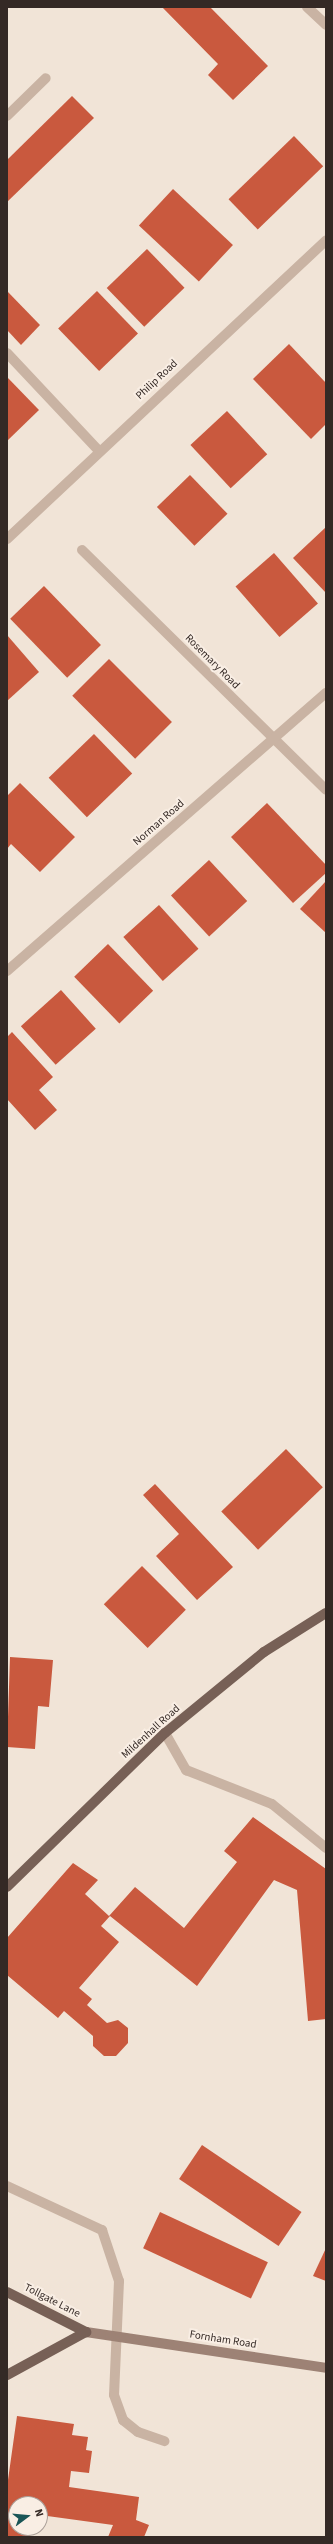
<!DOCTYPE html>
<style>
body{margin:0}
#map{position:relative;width:333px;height:2544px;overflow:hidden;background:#f1e4d7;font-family:"Source Sans 3",sans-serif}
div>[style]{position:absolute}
.building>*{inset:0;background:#c9593e;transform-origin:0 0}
.service>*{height:10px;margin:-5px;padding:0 5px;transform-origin:5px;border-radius:5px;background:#c9b3a3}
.minor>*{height:10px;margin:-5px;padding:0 5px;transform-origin:5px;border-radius:5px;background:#c9b3a3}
.secondary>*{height:10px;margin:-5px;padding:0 5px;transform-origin:5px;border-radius:5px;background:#9d8275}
.primary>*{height:10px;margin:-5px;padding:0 5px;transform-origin:5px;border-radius:5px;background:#776056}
span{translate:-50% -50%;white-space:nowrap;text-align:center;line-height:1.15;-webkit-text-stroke:4px #f9eee4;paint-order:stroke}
.street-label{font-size:11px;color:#342925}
.frame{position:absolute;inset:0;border:8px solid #342925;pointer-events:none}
.north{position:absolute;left:8px;top:2496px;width:40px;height:40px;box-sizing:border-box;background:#f9eee4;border:1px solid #aa9f98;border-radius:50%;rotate:74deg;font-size:11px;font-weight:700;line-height:16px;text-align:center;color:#342925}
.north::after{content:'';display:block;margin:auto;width:14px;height:18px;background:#1a5556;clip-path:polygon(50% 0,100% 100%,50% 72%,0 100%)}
</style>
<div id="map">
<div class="building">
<i style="clip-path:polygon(162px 7px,210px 7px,268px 66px,233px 100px,208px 75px,218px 64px)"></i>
<i style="clip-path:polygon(72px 96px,94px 118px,7px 202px,7px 160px)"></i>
<i style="left:294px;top:136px;width:42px;height:91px;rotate:46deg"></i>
<i style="left:173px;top:189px;width:82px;height:50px;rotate:43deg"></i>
<i style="left:147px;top:249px;width:54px;height:56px;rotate:46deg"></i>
<i style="clip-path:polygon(7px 291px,40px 325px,21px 345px,7px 330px)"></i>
<i style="left:97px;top:291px;width:59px;height:54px;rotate:46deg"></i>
<i style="clip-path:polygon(289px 344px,326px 383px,326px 424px,311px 439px,253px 379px)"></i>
<i style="clip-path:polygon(7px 377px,39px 410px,7px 441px)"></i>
<i style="left:227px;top:411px;width:59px;height:50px;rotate:47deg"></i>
<i style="left:190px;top:475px;width:54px;height:46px;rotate:46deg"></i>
<i style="clip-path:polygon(326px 527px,326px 593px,293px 558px)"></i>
<i style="left:274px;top:553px;width:67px;height:51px;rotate:49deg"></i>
<i style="left:44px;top:586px;width:82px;height:47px;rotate:46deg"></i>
<i style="clip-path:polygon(7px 635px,39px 672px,7px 701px)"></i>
<i style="left:109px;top:659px;width:89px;height:52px;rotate:45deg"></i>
<i style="left:94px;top:734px;width:55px;height:63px;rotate:46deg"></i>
<i style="clip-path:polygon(20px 783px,75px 837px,40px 872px,11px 844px,7px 849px,7px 796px)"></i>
<i style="clip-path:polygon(267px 803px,326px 865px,326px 873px,293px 903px,231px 837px)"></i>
<i style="left:209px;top:860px;width:56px;height:52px;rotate:47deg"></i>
<i style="clip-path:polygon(326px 881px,326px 933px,300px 909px)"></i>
<i style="left:159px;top:905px;width:59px;height:48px;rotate:48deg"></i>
<i style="left:108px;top:944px;width:65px;height:47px;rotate:46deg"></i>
<i style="left:61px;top:990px;width:52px;height:54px;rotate:48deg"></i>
<i style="clip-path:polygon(12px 1032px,53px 1077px,39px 1090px,57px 1110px,35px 1130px,7px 1099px,7px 1037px)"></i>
<i style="left:286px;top:1449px;width:53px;height:90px;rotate:46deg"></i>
<i style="clip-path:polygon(155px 1484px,233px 1567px,197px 1600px,156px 1556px,179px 1534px,143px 1495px)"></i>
<i style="left:142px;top:1566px;width:62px;height:54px;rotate:45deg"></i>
<i style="clip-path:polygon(10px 1657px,53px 1660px,49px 1707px,38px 1706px,35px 1749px,7px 1747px)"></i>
<i style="clip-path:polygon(253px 1817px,326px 1869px,326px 2019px,308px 2021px,297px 1890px,274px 1880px,197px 1986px,110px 1916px,101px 1926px,119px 1942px,79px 1988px,92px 1999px,87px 2005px,107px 2023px,118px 2020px,128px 2028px,128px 2043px,116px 2056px,104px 2056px,93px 2046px,93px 2036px,64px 2011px,58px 2018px,7px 1975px,7px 1938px,73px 1863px,98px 1880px,85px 1894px,109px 1916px,135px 1887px,184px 1928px,237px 1862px,224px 1851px)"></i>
<i style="left:202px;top:2145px;width:120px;height:41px;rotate:34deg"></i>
<i style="left:160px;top:2212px;width:119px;height:40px;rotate:25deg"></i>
<i style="clip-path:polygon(326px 2248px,326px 2281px,313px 2276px)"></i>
<i style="clip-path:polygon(17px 2416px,74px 2424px,72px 2435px,88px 2437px,86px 2450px,92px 2451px,89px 2473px,71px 2471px,69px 2487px,139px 2497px,136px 2520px,149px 2525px,144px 2537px,108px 2537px,113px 2525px,40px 2515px,40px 2504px,16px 2504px,16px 2528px,31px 2528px,30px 2537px,7px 2537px,7px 2487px)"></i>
</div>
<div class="service">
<i style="left:7px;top:116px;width:54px;rotate:-44.3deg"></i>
<i style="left:7px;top:353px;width:134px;rotate:46.8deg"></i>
<i style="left:165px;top:1733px;width:43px;rotate:60.4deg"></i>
<i style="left:186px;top:1770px;width:92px;rotate:21.6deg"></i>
<i style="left:272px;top:1804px;width:70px;rotate:39.2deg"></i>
<i style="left:7px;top:2186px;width:105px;rotate:24.9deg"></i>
<i style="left:102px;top:2230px;width:54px;rotate:71.6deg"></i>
<i style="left:119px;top:2281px;width:114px;rotate:92.5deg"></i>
<i style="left:114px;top:2395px;width:27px;rotate:70deg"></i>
<i style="left:123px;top:2420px;width:19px;rotate:39deg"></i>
<i style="left:138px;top:2432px;width:28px;rotate:19deg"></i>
</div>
<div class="minor">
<i style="left:307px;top:7px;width:26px;rotate:43deg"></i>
<i style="left:7px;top:539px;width:437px;rotate:-43.1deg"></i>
<i style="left:82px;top:550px;width:342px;rotate:44.5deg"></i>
<i style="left:7px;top:971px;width:423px;rotate:-41.1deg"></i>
</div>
<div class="secondary">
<i style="left:86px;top:2332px;width:243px;rotate:8.5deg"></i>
</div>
<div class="primary">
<i style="left:7px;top:1887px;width:221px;rotate:-44.3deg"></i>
<i style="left:165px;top:1733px;width:128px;rotate:-39.3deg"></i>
<i style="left:264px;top:1652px;width:73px;rotate:-32.2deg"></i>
<i style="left:7px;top:2292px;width:89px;rotate:26.9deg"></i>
<i style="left:7px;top:2375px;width:90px;rotate:-28.6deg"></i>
</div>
<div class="street-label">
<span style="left:157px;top:380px;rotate:-43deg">Philip Road</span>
<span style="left:212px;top:662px;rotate:45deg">Rosemary Road</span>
<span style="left:159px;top:823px;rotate:-41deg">Norman Road</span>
<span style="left:151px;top:1732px;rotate:-42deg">Mildenhall Road</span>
<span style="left:52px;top:2301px;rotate:27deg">Tollgate Lane</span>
<span style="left:223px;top:2340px;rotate:9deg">Fornham Road</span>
</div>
<div class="frame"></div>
<div class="north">N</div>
</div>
